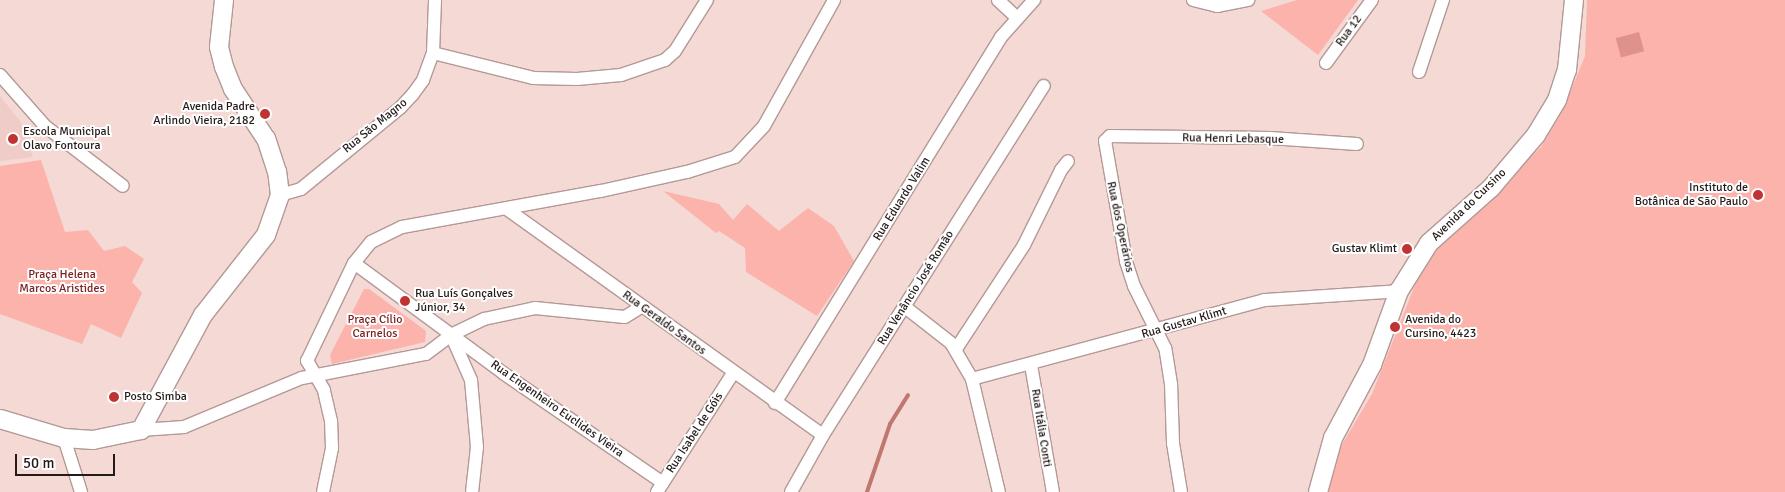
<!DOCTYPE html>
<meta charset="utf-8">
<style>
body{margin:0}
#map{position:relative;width:1785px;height:492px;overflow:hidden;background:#f4d9d5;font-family:Signika,sans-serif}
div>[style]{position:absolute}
.built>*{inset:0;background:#f0ccc8}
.green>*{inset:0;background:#fcb3ab}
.stream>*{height:4px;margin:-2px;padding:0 2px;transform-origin:2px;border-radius:2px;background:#c07770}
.building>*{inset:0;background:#de928b;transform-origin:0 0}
.roads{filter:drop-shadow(1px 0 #b39996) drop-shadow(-1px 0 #b39996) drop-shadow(0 1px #b39996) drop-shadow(0 -1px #b39996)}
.street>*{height:12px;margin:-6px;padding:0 6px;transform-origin:6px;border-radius:6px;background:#fff}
.secondary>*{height:18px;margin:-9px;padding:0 9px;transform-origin:9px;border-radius:9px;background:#fff}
.dots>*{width:14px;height:14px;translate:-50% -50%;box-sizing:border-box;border:2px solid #fff;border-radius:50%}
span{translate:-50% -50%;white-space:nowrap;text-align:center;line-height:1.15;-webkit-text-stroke:4px #fff;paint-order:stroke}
.street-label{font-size:12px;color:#241a19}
.poi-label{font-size:12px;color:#241a19}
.right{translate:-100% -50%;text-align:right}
.left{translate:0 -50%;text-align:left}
.park-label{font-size:12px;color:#7b2221}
.scale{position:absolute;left:15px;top:454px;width:100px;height:22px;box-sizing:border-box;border:2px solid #241a19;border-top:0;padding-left:6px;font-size:15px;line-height:18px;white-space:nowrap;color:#241a19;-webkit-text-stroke:4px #fff;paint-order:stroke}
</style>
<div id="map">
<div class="built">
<i style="clip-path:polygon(0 96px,20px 121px,33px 157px,0 161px)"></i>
</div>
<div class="green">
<i style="clip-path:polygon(1297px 0,1358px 0,1318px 55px,1261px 11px)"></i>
<i style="clip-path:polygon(1587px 0,1785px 0,1785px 492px,1328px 492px,1334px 458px,1372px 394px,1420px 272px,1433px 251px,1541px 147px,1562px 112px,1585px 56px)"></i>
<i style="clip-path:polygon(41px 160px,65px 232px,88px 230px,104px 251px,125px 246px,144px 259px,132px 282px,142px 293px,121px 338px,91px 324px,82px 344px,0 314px,0 166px)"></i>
<i style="clip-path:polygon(663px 191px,719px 204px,733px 220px,747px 204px,779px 231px,808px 208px,834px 226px,854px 261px,817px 316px,746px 272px,745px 248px,719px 231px,716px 233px)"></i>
<i style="clip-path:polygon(364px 289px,369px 289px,426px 331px,425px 342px,332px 364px,330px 355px)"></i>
</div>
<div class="stream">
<i style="left:867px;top:492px;width:72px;rotate:-71.3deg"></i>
<i style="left:890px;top:424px;width:34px;rotate:-58deg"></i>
</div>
<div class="building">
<i style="left:1639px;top:32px;width:20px;height:24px;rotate:75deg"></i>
</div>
<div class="roads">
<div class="street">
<i style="left:998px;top:0;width:25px;rotate:43deg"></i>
<i style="left:1193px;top:0;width:25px;rotate:14deg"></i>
<i style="left:1217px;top:6px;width:32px;rotate:-11deg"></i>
<i style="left:433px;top:53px;width:103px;rotate:14deg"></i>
<i style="left:533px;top:78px;width:44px;rotate:1.3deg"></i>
<i style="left:577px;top:79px;width:44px;rotate:-5.2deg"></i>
<i style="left:621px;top:75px;width:46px;rotate:-18.8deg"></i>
<i style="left:665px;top:60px;width:13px;rotate:-42deg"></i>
<i style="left:675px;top:51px;width:60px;rotate:-57.9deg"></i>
<i style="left:1326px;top:63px;width:78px;rotate:-53.9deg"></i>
<i style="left:1419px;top:72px;width:76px;rotate:-71.6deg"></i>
<i style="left:0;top:75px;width:68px;rotate:48.6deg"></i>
<i style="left:45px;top:126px;width:98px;rotate:37.6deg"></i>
<i style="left:280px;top:195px;width:22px;rotate:-16deg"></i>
<i style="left:301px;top:189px;width:128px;rotate:-39.3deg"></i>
<i style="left:400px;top:108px;width:19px;rotate:-47deg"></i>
<i style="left:413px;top:94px;width:17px;rotate:-54deg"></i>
<i style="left:423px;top:80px;width:29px;rotate:-70deg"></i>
<i style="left:433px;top:53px;width:53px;rotate:-87.8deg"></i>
<i style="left:507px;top:209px;width:388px;rotate:35.6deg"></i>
<i style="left:354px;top:263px;width:185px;rotate:36.4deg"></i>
<i style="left:503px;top:373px;width:194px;rotate:34.5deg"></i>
<i style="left:905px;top:307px;width:58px;rotate:38deg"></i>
<i style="left:951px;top:343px;width:42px;rotate:59.7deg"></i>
<i style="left:972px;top:379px;width:116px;rotate:76.6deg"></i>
<i style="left:452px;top:337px;width:47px;rotate:66.2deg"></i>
<i style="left:471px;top:380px;width:67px;rotate:84.9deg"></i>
<i style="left:477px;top:447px;width:45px;rotate:96.3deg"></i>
<i style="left:956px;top:349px;width:124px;rotate:-56.8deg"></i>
<i style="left:1024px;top:245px;width:84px;rotate:-63.7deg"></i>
<i style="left:1061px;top:170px;width:11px;rotate:-52deg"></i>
<i style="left:1031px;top:365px;width:129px;rotate:80.2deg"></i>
<i style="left:972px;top:379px;width:302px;rotate:-15.1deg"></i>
<i style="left:1264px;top:300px;width:135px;rotate:-3.8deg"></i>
<i style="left:775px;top:403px;width:430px;rotate:-58.3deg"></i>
<i style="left:1001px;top:37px;width:50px;rotate:-48.3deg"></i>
<i style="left:141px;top:430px;width:43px;rotate:-4deg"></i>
<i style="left:184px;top:427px;width:128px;rotate:-22.6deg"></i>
<i style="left:302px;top:378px;width:126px;rotate:-11deg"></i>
<i style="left:426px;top:354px;width:31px;rotate:-37deg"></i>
<i style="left:451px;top:335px;width:37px;rotate:-26deg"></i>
<i style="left:484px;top:319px;width:52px;rotate:-12.2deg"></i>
<i style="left:535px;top:308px;width:90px;rotate:5.7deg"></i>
<i style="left:625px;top:317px;width:19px;rotate:-32deg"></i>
<i style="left:64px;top:438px;width:57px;rotate:72.5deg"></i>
<i style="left:323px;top:492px;width:45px;rotate:-78.4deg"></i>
<i style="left:332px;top:448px;width:27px;rotate:-92deg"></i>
<i style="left:331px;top:421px;width:32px;rotate:-103deg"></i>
<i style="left:324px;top:390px;width:34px;rotate:-120deg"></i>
<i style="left:307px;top:361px;width:109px;rotate:-64.4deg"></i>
<i style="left:354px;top:263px;width:27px;rotate:-51deg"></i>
<i style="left:371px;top:242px;width:34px;rotate:-26deg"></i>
<i style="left:402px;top:227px;width:202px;rotate:-10.3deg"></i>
<i style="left:601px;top:191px;width:88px;rotate:-12.5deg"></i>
<i style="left:687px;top:172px;width:50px;rotate:-17.4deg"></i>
<i style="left:735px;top:157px;width:42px;rotate:-46.9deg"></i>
<i style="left:764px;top:126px;width:144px;rotate:-60.9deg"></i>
<i style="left:657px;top:492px;width:141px;rotate:-57.4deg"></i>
<i style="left:791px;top:492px;width:65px;rotate:-60.7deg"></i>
<i style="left:823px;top:435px;width:413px;rotate:-57.7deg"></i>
<i style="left:1181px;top:492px;width:50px;rotate:-99.3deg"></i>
<i style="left:1173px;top:443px;width:59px;rotate:-91.9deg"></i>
<i style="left:1171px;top:384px;width:36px;rotate:-99deg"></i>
<i style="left:1165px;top:348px;width:69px;rotate:-116.6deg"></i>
<i style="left:1134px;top:286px;width:26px;rotate:-108deg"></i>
<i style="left:1126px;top:261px;width:122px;rotate:-99.9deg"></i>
<i style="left:1105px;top:141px;width:7px;rotate:-45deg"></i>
<i style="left:1110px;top:136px;width:160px;rotate:0.7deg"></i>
<i style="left:1270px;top:138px;width:87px;rotate:3.9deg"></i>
</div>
<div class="secondary">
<i style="left:0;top:419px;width:67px;rotate:16.5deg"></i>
<i style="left:64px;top:438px;width:29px;rotate:4deg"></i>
<i style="left:93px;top:440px;width:49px;rotate:-11.8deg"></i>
<i style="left:141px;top:430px;width:131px;rotate:-61.7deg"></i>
<i style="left:203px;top:315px;width:102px;rotate:-51.8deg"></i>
<i style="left:266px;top:235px;width:42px;rotate:-70.7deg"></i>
<i style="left:280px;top:195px;width:23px;rotate:-97deg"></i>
<i style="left:277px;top:172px;width:35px;rotate:-108deg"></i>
<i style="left:266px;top:139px;width:60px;rotate:-123.4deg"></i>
<i style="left:233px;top:89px;width:24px;rotate:-112deg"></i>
<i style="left:224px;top:67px;width:21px;rotate:-104deg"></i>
<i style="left:219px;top:47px;width:47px;rotate:-83.9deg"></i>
<i style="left:1318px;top:492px;width:56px;rotate:-74.5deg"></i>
<i style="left:1333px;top:438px;width:83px;rotate:-61.9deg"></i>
<i style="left:1372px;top:365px;width:79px;rotate:-70deg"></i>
<i style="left:1399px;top:291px;width:57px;rotate:-58deg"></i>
<i style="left:1429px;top:243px;width:83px;rotate:-41.6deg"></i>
<i style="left:1491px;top:188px;width:70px;rotate:-49.7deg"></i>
<i style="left:1536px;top:135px;width:41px;rotate:-59deg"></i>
<i style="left:1557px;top:100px;width:32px;rotate:-72deg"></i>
<i style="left:1567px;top:70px;width:70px;rotate:-84.3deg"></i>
</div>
</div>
<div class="dots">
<i style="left:265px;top:114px;background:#c13232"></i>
<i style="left:13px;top:139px;background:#c13232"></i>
<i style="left:1758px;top:195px;background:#c13232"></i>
<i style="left:1407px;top:249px;background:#c13232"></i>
<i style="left:405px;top:301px;background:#c13232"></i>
<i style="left:1395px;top:327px;background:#c13232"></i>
<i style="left:114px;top:397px;background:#c13232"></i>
</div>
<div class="street-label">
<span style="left:1349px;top:31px;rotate:-54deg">Rua 12</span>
<span style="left:375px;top:126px;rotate:-39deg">Rua São Magno</span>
<span style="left:1233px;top:139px;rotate:1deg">Rua Henri Lebasque</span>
<span style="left:902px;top:199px;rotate:-58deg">Rua Eduardo Valim</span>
<span style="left:1469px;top:205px;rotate:-44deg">Avenida do Cursino</span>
<span style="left:1120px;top:227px;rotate:78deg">Rua dos Operários</span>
<span style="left:916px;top:288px;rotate:-58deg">Rua Venâncio José Romão</span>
<span style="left:664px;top:323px;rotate:36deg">Rua Geraldo Santos</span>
<span style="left:1184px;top:323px;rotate:-16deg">Rua Gustav Klimt</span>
<span style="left:557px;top:409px;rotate:35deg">Rua Engenheiro Euclides Vieira</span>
<span style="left:1041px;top:428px;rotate:81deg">Rua Itália Conti</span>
<span style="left:695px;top:433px;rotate:-57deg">Rua Isabel de Góis</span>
</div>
<div class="poi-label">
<span class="right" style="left:255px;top:114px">Avenida Padre<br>Arlindo Vieira, 2182</span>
<span class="left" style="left:23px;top:139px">Escola Municipal<br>Olavo Fontoura</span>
<span class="right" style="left:1748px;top:195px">Instituto de<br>Botânica de São Paulo</span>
<span class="right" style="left:1397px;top:249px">Gustav Klimt</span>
<span class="left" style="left:415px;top:301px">Rua Luís Gonçalves<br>Júnior, 34</span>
<span class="left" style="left:1405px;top:327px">Avenida do<br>Cursino, 4423</span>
<span class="left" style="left:124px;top:397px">Posto Simba</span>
</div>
<div class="park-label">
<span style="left:62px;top:282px">Praça Helena<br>Marcos Aristides</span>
<span style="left:375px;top:327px">Praça Cílio<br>Carnelos</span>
</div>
<div class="scale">50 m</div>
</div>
